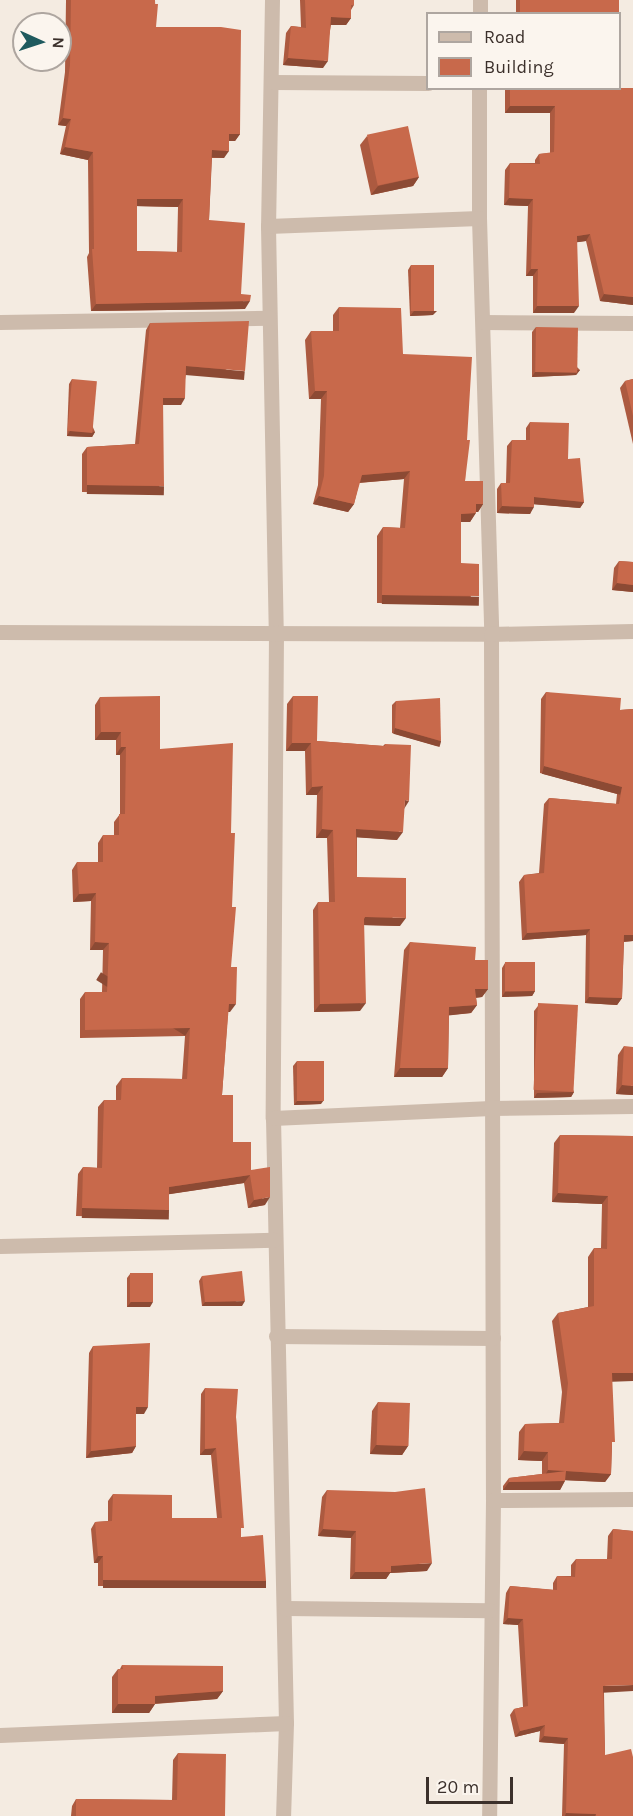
<!DOCTYPE html>
<style>
body{margin:0}
#map{position:relative;width:633px;height:1816px;overflow:hidden;background:#f4ebe1;font-family:Karla,sans-serif}
div>[style]{position:absolute}
.minor>*{height:15px;margin:-7.5px;padding:0 7.5px;transform-origin:7.5px;border-radius:7.5px;background:#cdbbac}
.wall>*{inset:0;background:#ac5a40;transform-origin:0 0}
.shaded-wall>*{inset:0;background:#8c4a34;transform-origin:0 0}
.building>*{inset:0;background:#c8694b;transform-origin:0 0}
span{translate:-50% -50%;white-space:nowrap;text-align:center;line-height:1.15;-webkit-text-stroke:4.5px #fbf5ee;paint-order:stroke}
.legend{position:absolute;left:426px;top:12px;width:195px;height:78px;box-sizing:border-box;background:#fbf5ee;border:2px solid #aea6a0;margin:0;padding:8px 10px;list-style:none;font-size:18px;color:#3b302b}
.legend li{display:flex;align-items:center;gap:12px;height:30px}
.legend b{width:30px;border:2px solid #aea6a0}
.north{position:absolute;left:12px;top:12px;width:60px;height:60px;box-sizing:border-box;background:#fbf5ee;border:2px solid #aea6a0;border-radius:50%;rotate:93deg;font-size:16px;font-weight:700;line-height:24px;text-align:center;color:#3b302b}
.north::after{content:'';display:block;margin:auto;width:21px;height:27px;background:#1f5a5e;clip-path:polygon(50% 0,100% 100%,50% 72%,0 100%)}
.scale{position:absolute;left:426px;top:1777px;width:87px;height:27px;box-sizing:border-box;border:3px solid #3b302b;border-top:0;padding-left:8px;font-size:18px;line-height:21px;white-space:nowrap;color:#3b302b;-webkit-text-stroke:4px #fbf5ee;paint-order:stroke}
</style>
<div id="map">
<div class="minor">
<i style="left:272px;top:0;width:226px;rotate:91deg"></i>
<i style="left:268px;top:226px;width:406px;rotate:88.9deg"></i>
<i style="left:276px;top:632px;width:486px;rotate:90.4deg"></i>
<i style="left:273px;top:1118px;width:605px;rotate:88.77deg"></i>
<i style="left:286px;top:1723px;width:93px;rotate:91.8deg"></i>
<i style="left:480px;top:14px;width:14px;rotate:-90deg"></i>
<i style="left:273px;top:82px;width:155px;rotate:0.4deg"></i>
<i style="left:479px;top:88px;width:130px;rotate:90deg"></i>
<i style="left:479px;top:218px;width:416px;rotate:88.3deg"></i>
<i style="left:491px;top:634px;width:866px;rotate:89.87deg"></i>
<i style="left:493px;top:1500px;width:316px;rotate:90.7deg"></i>
<i style="left:268px;top:226px;width:211px;rotate:-2.2deg"></i>
<i style="left:0;top:322px;width:269px;rotate:-0.9deg"></i>
<i style="left:483px;top:322px;width:150px;rotate:0.4deg"></i>
<i style="left:0;top:632px;width:491px;rotate:0.2deg"></i>
<i style="left:491px;top:634px;width:142px;rotate:-1.2deg"></i>
<i style="left:273px;top:1118px;width:218px;rotate:-2.6deg"></i>
<i style="left:491px;top:1108px;width:142px;rotate:-0.8deg"></i>
<i style="left:0;top:1246px;width:274px;rotate:-1.3deg"></i>
<i style="left:276px;top:1336px;width:217px;rotate:0.5deg"></i>
<i style="left:493px;top:1500px;width:140px;rotate:-0.4deg"></i>
<i style="left:285px;top:1608px;width:205px;rotate:0.6deg"></i>
<i style="left:0;top:1735px;width:286px;rotate:-2.4deg"></i>
</div>
<div class="wall">
<i style="clip-path:polygon(evenodd,66px 0,155px 0,156px 27px,240px 134px,235px 141px,229px 141px,224px 158px,212px 158px,209px 220px,241px 294px,245px 309px,91px 311px,87px 257px,89px 253px,88px 160px,60px 154px,66px 126px,58px 125px,65px 72px,66px 0,137px 206px,178px 207px,177px 252px,137px 251px,137px 206px)"></i>
<i style="clip-path:polygon(300px 0,354px 0,354px 5px,351px 10px,351px 18px,346px 25px,331px 25px,323px 68px,283px 65px,286px 33px,291px 26px,301px 27px)"></i>
<i style="left:516px;top:0;width:103px;height:14px"></i>
<i style="clip-path:polygon(505px 88px,620px 88px,633px 305px,600px 301px,586px 241px,577px 242px,574px 313px,533px 313px,533px 276px,526px 276px,528px 206px,504px 205px,505px 170px,510px 163px,535px 163px,535px 160px,539px 154px,550px 153px,550px 113px,505px 113px)"></i>
<i style="clip-path:polygon(367px 136px,419px 177px,413px 186px,371px 195px,360px 145px)"></i>
<i style="clip-path:polygon(411px 265px,433px 315px,410px 316px,408px 270px)"></i>
<i style="clip-path:polygon(339px 307px,403px 354px,467px 440px,465px 481px,483px 504px,478px 512px,476px 512px,470px 522px,461px 522px,461px 563px,473px 604px,377px 603px,377px 536px,383px 527px,400px 528px,404px 479px,359px 483px,354px 504px,348px 512px,313px 504px,318px 485px,321px 399px,309px 399px,305px 340px,311px 331px,333px 331px,333px 315px)"></i>
<i style="clip-path:polygon(150px 323px,240px 378px,186px 373px,181px 405px,163px 405px,159px 493px,82px 492px,82px 454px,87px 447px,135px 444px,146px 330px)"></i>
<i style="clip-path:polygon(536px 327px,580px 370px,576px 375px,532px 377px,532px 332px)"></i>
<i style="clip-path:polygon(72px 379px,95px 432px,92px 437px,67px 436px,69px 384px)"></i>
<i style="clip-path:polygon(633px 379px,633px 444px,620px 388px,625px 381px)"></i>
<i style="clip-path:polygon(530px 422px,568px 459px,584px 502px,580px 508px,534px 504px,530px 514px,497px 513px,497px 489px,501px 483px,506px 483px,507px 446px,512px 440px,526px 440px,526px 428px)"></i>
<i style="clip-path:polygon(619px 561px,633px 562px,633px 592px,612px 590px,614px 568px)"></i>
<i style="clip-path:polygon(546px 692px,620px 710px,633px 709px,633px 941px,624px 942px,622px 998px,617px 1005px,585px 1003px,586px 935px,522px 940px,519px 882px,524px 875px,539px 873px,544px 804px,549px 798px,616px 804px,617px 794px,540px 773px,541px 699px)"></i>
<i style="clip-path:polygon(293px 696px,317px 741px,383px 746px,385px 744px,404px 808px,397px 840px,357px 837px,357px 877px,400px 926px,364px 925px,360px 1011px,314px 1012px,313px 910px,318px 902px,329px 902px,327px 838px,316px 838px,317px 795px,306px 795px,305px 751px,286px 751px,287px 704px)"></i>
<i style="clip-path:polygon(100px 697px,160px 749px,231px 833px,232px 907px,230px 1012px,228px 1012px,222px 1095px,233px 1142px,251px 1170px,265px 1205px,248px 1208px,244px 1183px,169px 1194px,163px 1218px,76px 1216px,78px 1174px,83px 1167px,97px 1168px,98px 1107px,104px 1100px,116px 1100px,116px 1086px,122px 1078px,182px 1079px,185px 1036px,80px 1038px,80px 999px,85px 992px,102px 992px,103px 950px,90px 950px,91px 901px,73px 902px,72px 870px,77px 862px,98px 862px,98px 843px,103px 835px,114px 835px,114px 822px,120px 814px,120px 755px,116px 755px,116px 740px,95px 740px,95px 705px)"></i>
<i style="clip-path:polygon(396px 701px,441px 741px,437px 746px,392px 733px,392px 705px)"></i>
<i style="clip-path:polygon(410px 942px,475px 960px,488px 989px,482px 997px,476px 998px,477px 1005px,471px 1013px,449px 1015px,448px 1068px,442px 1077px,394px 1077px,404px 950px)"></i>
<i style="clip-path:polygon(505px 963px,535px 991px,532px 996px,502px 997px,502px 968px)"></i>
<i style="clip-path:polygon(538px 1006px,574px 1092px,571px 1097px,534px 1098px,534px 1011px)"></i>
<i style="clip-path:polygon(624px 1046px,633px 1095px,616px 1094px,618px 1055px)"></i>
<i style="clip-path:polygon(297px 1061px,321px 1104px,294px 1105px,293px 1066px)"></i>
<i style="clip-path:polygon(560px 1135px,633px 1136px,612px 1382px,612px 1446px,611px 1474px,605px 1482px,565px 1480px,560px 1490px,503px 1490px,503px 1486px,509px 1478px,542px 1474px,542px 1461px,518px 1460px,519px 1432px,525px 1424px,559px 1423px,562px 1392px,552px 1321px,558px 1313px,588px 1307px,588px 1257px,594px 1248px,601px 1248px,602px 1204px,552px 1202px,554px 1143px)"></i>
<i style="clip-path:polygon(130px 1274px,150px 1307px,127px 1307px,127px 1278px)"></i>
<i style="clip-path:polygon(202px 1276px,242px 1306px,202px 1306px,199px 1281px)"></i>
<i style="clip-path:polygon(93px 1346px,144px 1414px,136px 1414px,136px 1446px,132px 1453px,86px 1458px,89px 1353px)"></i>
<i style="clip-path:polygon(205px 1388px,236px 1417px,241px 1537px,261px 1587px,98px 1586px,98px 1563px,94px 1563px,91px 1529px,95px 1522px,108px 1521px,108px 1501px,113px 1494px,172px 1518px,217px 1518px,211px 1455px,200px 1455px,201px 1394px)"></i>
<i style="clip-path:polygon(378px 1402px,408px 1446px,402px 1455px,370px 1454px,372px 1411px)"></i>
<i style="clip-path:polygon(327px 1490px,427px 1571px,390px 1573px,386px 1579px,350px 1579px,351px 1538px,318px 1536px,322px 1497px)"></i>
<i style="clip-path:polygon(613px 1529px,633px 1531px,604px 1692px,605px 1755px,633px 1816px,562px 1816px,564px 1744px,539px 1742px,540px 1731px,515px 1737px,510px 1715px,514px 1709px,523px 1707px,518px 1625px,503px 1624px,506px 1593px,510px 1586px,553px 1590px,553px 1583px,557px 1576px,571px 1576px,571px 1565px,576px 1559px,607px 1559px,608px 1536px)"></i>
<i style="clip-path:polygon(122px 1665px,223px 1691px,217px 1699px,155px 1704px,149px 1713px,112px 1713px,112px 1677px,118px 1669px,120px 1669px)"></i>
<i style="clip-path:polygon(178px 1753px,225px 1816px,71px 1816px,72px 1806px,76px 1799px,172px 1800px,173px 1760px)"></i>
</div>
<div class="shaded-wall">
<i style="clip-path:polygon(331px 17px,351px 18px,346px 25px,326px 25px)"></i>
<i style="clip-path:polygon(288px 58px,328px 61px,323px 68px,283px 65px)"></i>
<i style="clip-path:polygon(510px 106px,555px 106px,550px 113px,505px 113px)"></i>
<i style="clip-path:polygon(63px 118px,71px 119px,66px 126px,58px 125px)"></i>
<i style="clip-path:polygon(229px 134px,240px 134px,235px 141px,224px 141px)"></i>
<i style="clip-path:polygon(65px 147px,93px 152px,88px 160px,60px 154px)"></i>
<i style="clip-path:polygon(212px 150px,229px 151px,224px 158px,207px 157px)"></i>
<i style="clip-path:polygon(419px 177px,413px 186px,371px 195px,378px 186px)"></i>
<i style="clip-path:polygon(509px 198px,533px 199px,528px 206px,504px 205px)"></i>
<i style="clip-path:polygon(137px 199px,183px 199px,178px 207px,132px 206px)"></i>
<i style="clip-path:polygon(590px 234px,586px 241px,572px 243px,577px 236px)"></i>
<i style="clip-path:polygon(531px 269px,538px 269px,533px 276px,526px 276px)"></i>
<i style="clip-path:polygon(604px 294px,633px 297px,633px 305px,600px 301px)"></i>
<i style="clip-path:polygon(250px 301px,245px 309px,91px 311px,96px 304px)"></i>
<i style="clip-path:polygon(537px 306px,579px 306px,574px 313px,533px 313px)"></i>
<i style="clip-path:polygon(414px 311px,437px 311px,433px 315px,410px 316px)"></i>
<i style="left:186px;top:366px;width:59px;height:9px;rotate:5deg"></i>
<i style="clip-path:polygon(580px 370px,576px 375px,532px 377px,535px 372px)"></i>
<i style="clip-path:polygon(315px 391px,327px 391px,321px 399px,309px 399px)"></i>
<i style="clip-path:polygon(163px 398px,185px 398px,181px 405px,158px 405px)"></i>
<i style="clip-path:polygon(70px 431px,95px 432px,92px 437px,67px 436px)"></i>
<i style="clip-path:polygon(410px 471px,404px 479px,356px 483px,362px 475px)"></i>
<i style="left:87px;top:485px;width:77px;height:9px;rotate:1deg"></i>
<i style="clip-path:polygon(319px 496px,354px 504px,348px 512px,313px 504px)"></i>
<i style="clip-path:polygon(534px 497px,584px 502px,580px 508px,530px 504px)"></i>
<i style="clip-path:polygon(476px 504px,483px 504px,478px 512px,470px 512px)"></i>
<i style="clip-path:polygon(502px 506px,534px 507px,530px 514px,497px 513px)"></i>
<i style="clip-path:polygon(476px 513px,470px 522px,455px 522px,461px 514px)"></i>
<i style="clip-path:polygon(617px 583px,633px 585px,633px 592px,612px 590px)"></i>
<i style="left:382px;top:595px;width:97px;height:9px;rotate:1deg"></i>
<i style="left:395px;top:728px;width:48px;height:6px;rotate:16deg"></i>
<i style="clip-path:polygon(101px 732px,121px 732px,116px 740px,95px 740px)"></i>
<i style="clip-path:polygon(292px 743px,311px 743px,305px 751px,286px 751px)"></i>
<i style="clip-path:polygon(121px 747px,126px 747px,120px 755px,116px 755px)"></i>
<i style="left:544px;top:766px;width:81px;height:8px;rotate:15deg"></i>
<i style="clip-path:polygon(323px 786px,317px 795px,306px 795px,312px 787px)"></i>
<i style="clip-path:polygon(405px 800px,409px 801px,404px 809px)"></i>
<i style="clip-path:polygon(322px 829px,333px 830px,327px 838px,316px 838px)"></i>
<i style="clip-path:polygon(356px 829px,403px 832px,397px 840px,351px 837px)"></i>
<i style="clip-path:polygon(96px 893px,91px 901px,73px 902px,79px 894px)"></i>
<i style="clip-path:polygon(365px 917px,406px 918px,400px 926px,360px 925px)"></i>
<i style="clip-path:polygon(590px 929px,586px 935px,522px 940px,527px 933px)"></i>
<i style="clip-path:polygon(624px 935px,633px 935px,633px 941px,620px 942px)"></i>
<i style="clip-path:polygon(95px 942px,109px 943px,103px 950px,90px 950px)"></i>
<i style="clip-path:polygon(475px 989px,488px 989px,482px 997px,469px 998px)"></i>
<i style="clip-path:polygon(535px 991px,532px 996px,502px 997px,505px 992px)"></i>
<i style="clip-path:polygon(589px 997px,622px 998px,617px 1005px,585px 1003px)"></i>
<i style="clip-path:polygon(366px 1003px,360px 1011px,314px 1012px,320px 1004px)"></i>
<i style="clip-path:polygon(229px 1004px,236px 1004px,230px 1012px,223px 1012px)"></i>
<i style="clip-path:polygon(477px 1005px,471px 1013px,444px 1016px,449px 1007px)"></i>
<i style="left:190px;top:1028px;width:9px;height:105px;rotate:122deg"></i>
<i style="clip-path:polygon(400px 1068px,448px 1068px,442px 1077px,394px 1077px)"></i>
<i style="clip-path:polygon(622px 1085px,633px 1086px,633px 1095px,616px 1094px)"></i>
<i style="clip-path:polygon(574px 1092px,571px 1097px,534px 1098px,537px 1093px)"></i>
<i style="clip-path:polygon(324px 1100px,321px 1104px,294px 1105px,297px 1101px)"></i>
<i style="clip-path:polygon(250px 1175px,244px 1183px,164px 1195px,169px 1187px)"></i>
<i style="clip-path:polygon(558px 1193px,608px 1196px,602px 1204px,552px 1202px)"></i>
<i style="clip-path:polygon(270px 1197px,265px 1205px,248px 1208px,254px 1200px)"></i>
<i style="left:82px;top:1208px;width:87px;height:10px;rotate:1deg"></i>
<i style="clip-path:polygon(245px 1301px,242px 1306px,202px 1306px,205px 1302px)"></i>
<i style="clip-path:polygon(131px 1302px,153px 1302px,150px 1307px,127px 1307px)"></i>
<i style="clip-path:polygon(612px 1373px,633px 1373px,633px 1381px,606px 1382px)"></i>
<i style="clip-path:polygon(136px 1407px,148px 1407px,144px 1414px,131px 1414px)"></i>
<i style="clip-path:polygon(376px 1445px,408px 1446px,402px 1455px,370px 1454px)"></i>
<i style="clip-path:polygon(136px 1446px,132px 1453px,86px 1458px,91px 1451px)"></i>
<i style="clip-path:polygon(216px 1448px,211px 1455px,200px 1455px,205px 1449px)"></i>
<i style="clip-path:polygon(524px 1451px,548px 1452px,542px 1461px,518px 1460px)"></i>
<i style="clip-path:polygon(548px 1470px,566px 1471px,543px 1479px)"></i>
<i style="clip-path:polygon(566px 1471px,611px 1474px,605px 1482px,560px 1480px)"></i>
<i style="clip-path:polygon(565px 1481px,560px 1490px,503px 1490px,509px 1482px)"></i>
<i style="clip-path:polygon(323px 1529px,356px 1531px,351px 1538px,318px 1536px)"></i>
<i style="clip-path:polygon(98px 1556px,103px 1556px,98px 1563px,94px 1563px)"></i>
<i style="clip-path:polygon(432px 1563px,427px 1571px,390px 1573px,386px 1579px,350px 1579px,355px 1572px,391px 1566px)"></i>
<i style="left:103px;top:1580px;width:163px;height:8px"></i>
<i style="clip-path:polygon(508px 1618px,523px 1619px,518px 1625px,503px 1624px)"></i>
<i style="clip-path:polygon(633px 1685px,633px 1691px,599px 1693px,603px 1686px)"></i>
<i style="clip-path:polygon(223px 1691px,217px 1699px,149px 1704px,155px 1696px)"></i>
<i style="clip-path:polygon(118px 1704px,155px 1704px,149px 1713px,112px 1713px)"></i>
<i style="clip-path:polygon(545px 1725px,540px 1731px,515px 1737px,520px 1731px)"></i>
<i style="clip-path:polygon(544px 1736px,568px 1738px,564px 1744px,539px 1742px)"></i>
<i style="clip-path:polygon(566px 1813px,596px 1814px,595px 1816px,565px 1816px)"></i>
</div>
<div class="building">
<i style="clip-path:polygon(evenodd,71px 0,155px 0,155px 4px,158px 4px,156px 27px,221px 27px,241px 30px,240px 134px,229px 134px,229px 151px,212px 150px,209px 220px,245px 223px,241px 294px,251px 295px,250px 301px,96px 304px,92px 249px,94px 249px,93px 152px,65px 147px,71px 119px,63px 118px,70px 65px,71px 0,137px 199px,183px 199px,182px 252px,137px 251px,137px 199px)"></i>
<i style="clip-path:polygon(305px 0,354px 0,354px 5px,351px 5px,351px 18px,331px 17px,328px 61px,288px 58px,291px 26px,306px 28px)"></i>
<i style="left:520px;top:0;width:99px;height:14px"></i>
<i style="clip-path:polygon(510px 88px,633px 88px,633px 297px,604px 294px,590px 234px,577px 236px,579px 306px,537px 306px,538px 269px,531px 269px,533px 199px,509px 198px,510px 163px,540px 164px,539px 154px,554px 152px,555px 106px,510px 106px)"></i>
<i style="left:408px;top:126px;width:52px;height:42px;rotate:78deg"></i>
<i style="left:411px;top:265px;width:23px;height:46px"></i>
<i style="clip-path:polygon(339px 307px,401px 308px,403px 354px,472px 357px,467px 440px,470px 440px,465px 481px,483px 481px,483px 504px,476px 504px,476px 513px,461px 514px,461px 563px,479px 564px,479px 596px,382px 595px,383px 527px,405px 528px,410px 471px,362px 475px,354px 504px,319px 496px,324px 476px,327px 391px,315px 391px,311px 331px,339px 331px)"></i>
<i style="clip-path:polygon(249px 321px,245px 371px,186px 366px,185px 398px,163px 398px,164px 486px,87px 485px,87px 447px,139px 444px,150px 323px)"></i>
<i style="left:536px;top:327px;width:42px;height:45px;rotate:1deg"></i>
<i style="left:72px;top:379px;width:25px;height:52px;rotate:5deg"></i>
<i style="clip-path:polygon(633px 379px,633px 416px,625px 381px)"></i>
<i style="clip-path:polygon(530px 422px,569px 423px,568px 459px,580px 458px,584px 502px,534px 497px,534px 507px,502px 506px,501px 483px,510px 483px,512px 440px,530px 440px)"></i>
<i style="clip-path:polygon(619px 561px,633px 562px,633px 585px,617px 583px)"></i>
<i style="clip-path:polygon(546px 692px,621px 698px,620px 710px,633px 709px,633px 935px,624px 935px,622px 998px,589px 997px,590px 929px,527px 933px,524px 875px,544px 873px,549px 798px,619px 804px,622px 787px,544px 766px)"></i>
<i style="clip-path:polygon(160px 696px,160px 749px,233px 743px,231px 833px,235px 833px,232px 907px,236px 907px,231px 967px,237px 967px,236px 1004px,229px 1004px,222px 1095px,233px 1095px,233px 1142px,251px 1142px,251px 1170px,270px 1167px,270px 1197px,254px 1200px,250px 1175px,169px 1187px,169px 1210px,82px 1208px,83px 1167px,102px 1168px,104px 1100px,121px 1100px,122px 1078px,187px 1079px,190px 1028px,85px 1030px,85px 992px,107px 992px,109px 943px,95px 942px,96px 893px,79px 894px,77px 862px,103px 862px,103px 835px,119px 835px,119px 814px,125px 814px,126px 747px,121px 747px,121px 732px,101px 732px,100px 697px)"></i>
<i style="clip-path:polygon(293px 696px,318px 696px,317px 741px,385px 746px,385px 744px,411px 745px,409px 801px,405px 800px,403px 832px,356px 829px,357px 877px,406px 878px,406px 918px,365px 917px,364px 919px,366px 1003px,320px 1004px,318px 902px,335px 902px,333px 830px,322px 829px,323px 786px,312px 787px,311px 743px,292px 743px)"></i>
<i style="clip-path:polygon(440px 698px,441px 741px,395px 728px,396px 701px)"></i>
<i style="clip-path:polygon(410px 942px,476px 947px,475px 960px,488px 960px,488px 989px,475px 989px,477px 1005px,449px 1007px,448px 1068px,400px 1068px)"></i>
<i style="left:535px;top:962px;width:29px;height:30px;rotate:90deg"></i>
<i style="left:578px;top:1005px;width:87px;height:40px;rotate:93deg"></i>
<i style="clip-path:polygon(624px 1046px,633px 1047px,633px 1086px,622px 1085px)"></i>
<i style="left:297px;top:1061px;width:27px;height:40px"></i>
<i style="clip-path:polygon(560px 1135px,633px 1136px,633px 1373px,612px 1373px,615px 1442px,612px 1442px,611px 1474px,566px 1471px,565px 1481px,509px 1482px,509px 1478px,566px 1471px,548px 1470px,548px 1452px,524px 1451px,525px 1424px,564px 1423px,568px 1383px,558px 1313px,594px 1306px,594px 1248px,607px 1249px,608px 1196px,558px 1193px)"></i>
<i style="clip-path:polygon(242px 1271px,245px 1301px,205px 1302px,202px 1276px)"></i>
<i style="left:153px;top:1273px;width:29px;height:23px;rotate:90deg"></i>
<i style="clip-path:polygon(150px 1343px,148px 1407px,136px 1407px,136px 1446px,91px 1451px,93px 1346px)"></i>
<i style="clip-path:polygon(205px 1388px,238px 1389px,236px 1417px,244px 1528px,241px 1528px,241px 1537px,263px 1535px,266px 1581px,103px 1580px,103px 1556px,98px 1556px,95px 1522px,112px 1521px,113px 1494px,172px 1495px,172px 1518px,222px 1518px,216px 1448px,205px 1449px)"></i>
<i style="left:378px;top:1402px;width:32px;height:43px;rotate:2deg"></i>
<i style="clip-path:polygon(425px 1488px,432px 1563px,391px 1566px,391px 1572px,355px 1572px,356px 1531px,323px 1529px,327px 1490px,395px 1492px)"></i>
<i style="clip-path:polygon(613px 1529px,633px 1531px,633px 1685px,603px 1686px,605px 1755px,631px 1749px,633px 1757px,633px 1816px,596px 1816px,596px 1814px,566px 1813px,568px 1738px,544px 1736px,545px 1725px,520px 1731px,514px 1709px,528px 1706px,523px 1619px,508px 1618px,510px 1586px,557px 1590px,557px 1576px,575px 1577px,576px 1559px,612px 1559px)"></i>
<i style="clip-path:polygon(122px 1665px,223px 1666px,223px 1691px,155px 1696px,155px 1704px,118px 1704px,118px 1669px,123px 1669px)"></i>
<i style="clip-path:polygon(178px 1753px,226px 1754px,225px 1816px,76px 1816px,76px 1799px,177px 1800px)"></i>
</div>
<ul class="legend">
<li><b style="height:8px;background:#cdbbac"></b>Road</li>
<li><b style="height:16px;background:#c8694b"></b>Building</li>
</ul>
<div class="north">N</div>
<div class="scale">20 m</div>
</div>
